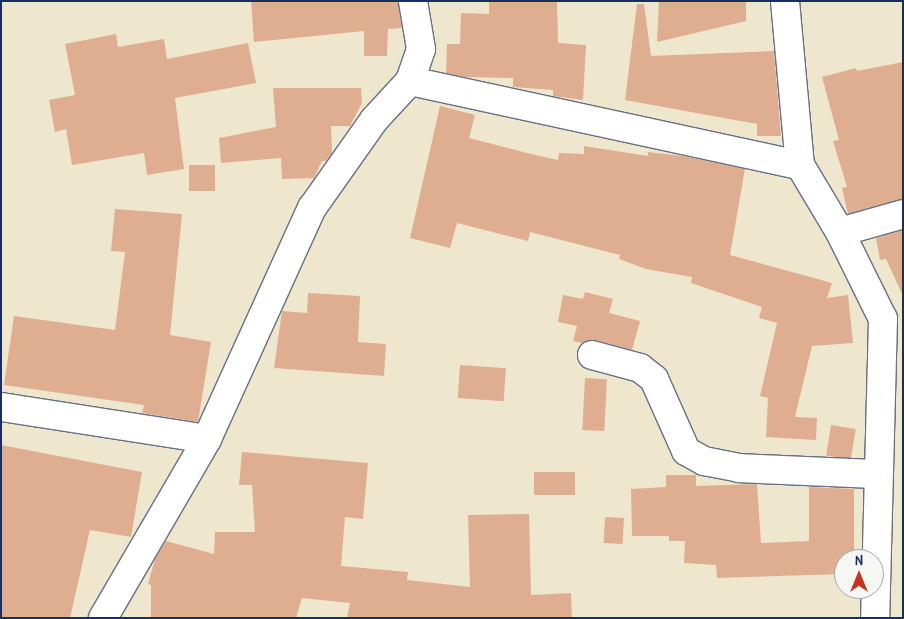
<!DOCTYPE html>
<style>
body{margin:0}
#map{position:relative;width:904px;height:619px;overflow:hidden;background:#efe6ce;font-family:"Patrick Hand",sans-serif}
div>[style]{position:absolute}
.building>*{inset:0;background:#dfae91;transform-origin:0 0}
.roads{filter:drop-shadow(1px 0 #656f85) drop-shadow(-1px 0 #656f85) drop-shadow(0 1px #656f85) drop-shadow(0 -1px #656f85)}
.minor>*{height:28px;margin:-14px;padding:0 14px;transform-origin:14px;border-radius:14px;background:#fff}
span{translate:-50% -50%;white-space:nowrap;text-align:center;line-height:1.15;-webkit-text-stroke:4px #f6f6f2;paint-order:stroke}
.frame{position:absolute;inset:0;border:2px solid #1b2f5e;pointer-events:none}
.north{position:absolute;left:834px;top:549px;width:50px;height:50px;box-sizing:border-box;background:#f6f6f2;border:1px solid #9ea6b7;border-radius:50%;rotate:0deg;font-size:14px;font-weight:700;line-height:20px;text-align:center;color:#1b2f5e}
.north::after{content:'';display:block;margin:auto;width:18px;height:22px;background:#c8321e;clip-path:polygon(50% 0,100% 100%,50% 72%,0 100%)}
</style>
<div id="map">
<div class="building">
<i style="clip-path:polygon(251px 1px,398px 1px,402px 28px,388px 29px,387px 56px,364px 56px,364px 31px,254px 42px)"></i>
<i style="clip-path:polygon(489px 1px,557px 1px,558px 43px,586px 45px,583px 100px,553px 96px,553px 90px,513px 87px,513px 78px,465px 77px,446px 73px,447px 44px,460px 44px,461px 13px,489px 14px)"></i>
<i style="clip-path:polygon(659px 1px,746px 1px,746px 21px,657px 42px)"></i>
<i style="clip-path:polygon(637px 4px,644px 4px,651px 56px,774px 51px,781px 136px,757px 136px,757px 124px,625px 100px)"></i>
<i style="clip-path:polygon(116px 34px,118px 47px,164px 39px,167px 59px,248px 43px,256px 83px,175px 98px,184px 169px,147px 175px,144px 153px,72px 165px,66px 129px,55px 132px,49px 100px,75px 95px,65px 44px)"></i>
<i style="clip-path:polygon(903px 62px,903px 199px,848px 214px,842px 188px,847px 187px,833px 141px,839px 140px,822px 77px,856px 68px,857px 71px)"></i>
<i style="clip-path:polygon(273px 88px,361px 88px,362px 103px,350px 126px,331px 126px,332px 153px,326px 161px,322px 161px,314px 178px,282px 179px,281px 158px,221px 163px,219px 138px,276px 127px)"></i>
<i style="clip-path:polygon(440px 106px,475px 115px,469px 138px,531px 154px,558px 160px,559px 153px,584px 154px,584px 146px,648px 156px,648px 152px,683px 156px,745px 169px,730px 255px,832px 283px,827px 298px,848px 295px,853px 343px,812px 346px,795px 417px,817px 418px,816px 440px,766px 437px,768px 398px,760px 396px,777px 323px,759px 318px,762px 307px,691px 283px,692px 277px,646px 269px,619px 259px,620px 255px,530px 232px,528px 241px,457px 223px,450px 248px,410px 238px)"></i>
<i style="left:215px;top:165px;width:26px;height:26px;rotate:90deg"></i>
<i style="clip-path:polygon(115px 209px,182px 214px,170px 335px,211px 342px,198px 422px,142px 413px,144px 405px,4px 385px,14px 316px,115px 330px,125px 252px,111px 251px)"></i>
<i style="clip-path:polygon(903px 230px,903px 296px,886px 259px,880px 260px,876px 238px)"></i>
<i style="clip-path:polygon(585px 292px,613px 299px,609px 313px,640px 321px,632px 350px,596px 340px,582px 343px,573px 341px,577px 326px,558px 322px,563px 295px,583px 299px)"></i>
<i style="clip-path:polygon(308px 293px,360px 296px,358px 342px,386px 344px,384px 376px,274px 368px,282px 311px,307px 313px)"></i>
<i style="left:460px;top:365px;width:46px;height:33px;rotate:4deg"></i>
<i style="left:585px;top:378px;width:22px;height:52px;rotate:3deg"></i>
<i style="left:831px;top:425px;width:25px;height:31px;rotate:9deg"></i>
<i style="clip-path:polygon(1px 445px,142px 472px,131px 537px,90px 530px,70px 618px,1px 618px)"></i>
<i style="clip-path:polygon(242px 452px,368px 463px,363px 519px,345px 517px,341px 566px,408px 572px,407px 580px,470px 587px,468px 515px,529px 514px,531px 595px,571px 593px,572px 618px,347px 618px,350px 603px,302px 598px,296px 618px,151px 618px,151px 585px,148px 584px,155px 559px,166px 541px,214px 554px,215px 532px,255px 532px,252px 485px,239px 485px)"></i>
<i style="left:575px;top:472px;width:23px;height:41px;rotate:90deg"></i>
<i style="clip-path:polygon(666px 475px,696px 475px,696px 486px,757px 484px,761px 543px,809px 541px,809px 487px,854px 489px,854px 559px,844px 559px,844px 574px,717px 578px,716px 565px,684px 563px,685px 541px,669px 541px,669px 536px,632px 536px,631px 489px,666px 487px)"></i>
<i style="left:605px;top:517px;width:19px;height:26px;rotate:3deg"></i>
</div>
<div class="roads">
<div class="minor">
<i style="left:785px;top:1px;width:165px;rotate:84.8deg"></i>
<i style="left:800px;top:165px;width:78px;rotate:59.2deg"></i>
<i style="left:840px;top:232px;width:97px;rotate:63.7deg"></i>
<i style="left:883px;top:319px;width:299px;rotate:91.5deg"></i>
<i style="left:410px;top:81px;width:399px;rotate:12.2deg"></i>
<i style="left:840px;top:232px;width:66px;rotate:-15.9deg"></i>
<i style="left:592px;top:355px;width:50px;rotate:15.2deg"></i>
<i style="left:640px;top:368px;width:18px;rotate:38deg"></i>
<i style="left:654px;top:379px;width:79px;rotate:66deg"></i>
<i style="left:686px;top:451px;width:21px;rotate:29deg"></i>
<i style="left:704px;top:461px;width:36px;rotate:11deg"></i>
<i style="left:739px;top:468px;width:139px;rotate:2.5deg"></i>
<i style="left:1px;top:407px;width:208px;rotate:8.8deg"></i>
<i style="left:103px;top:618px;width:207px;rotate:-59.8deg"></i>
<i style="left:207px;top:439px;width:254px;rotate:-65.6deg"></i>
<i style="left:312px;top:208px;width:108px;rotate:-54.8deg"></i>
<i style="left:374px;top:120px;width:53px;rotate:-47.3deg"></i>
<i style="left:410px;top:81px;width:34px;rotate:-71deg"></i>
<i style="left:421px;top:49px;width:49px;rotate:-99.5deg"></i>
</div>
</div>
<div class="frame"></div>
<div class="north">N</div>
</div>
